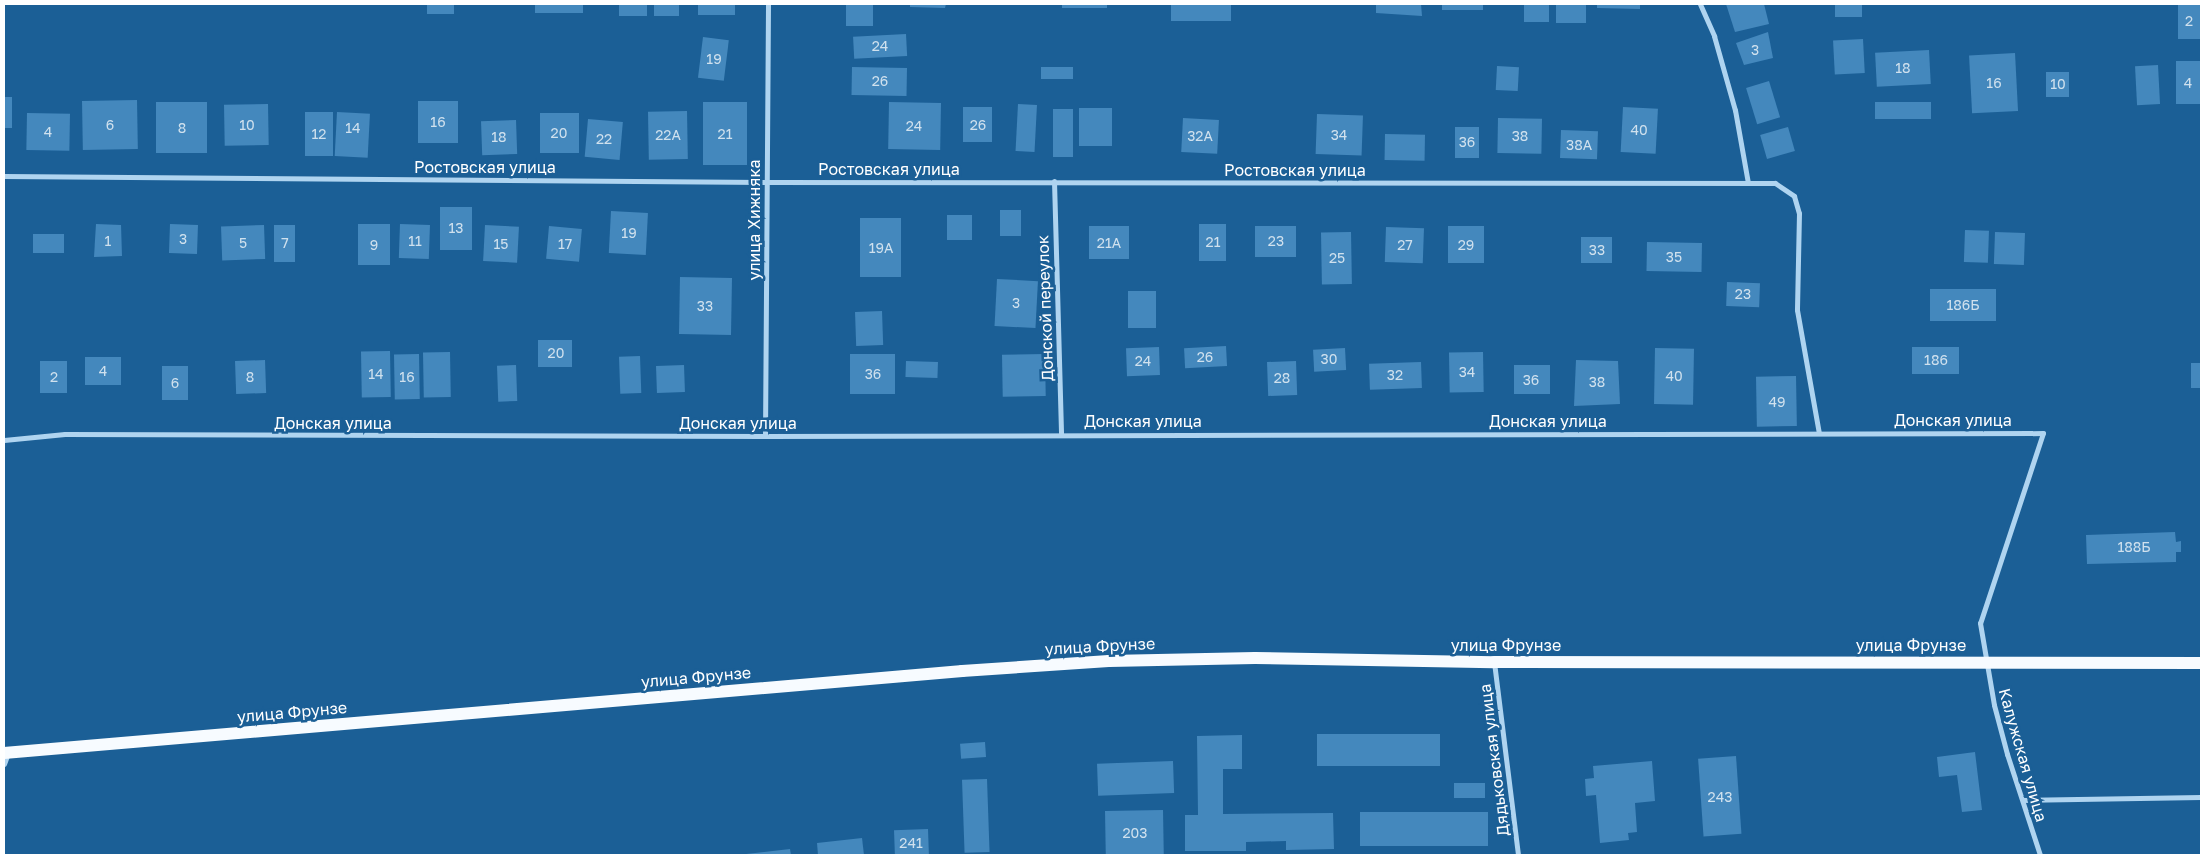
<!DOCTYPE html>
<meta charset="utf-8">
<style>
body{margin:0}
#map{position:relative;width:2205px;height:859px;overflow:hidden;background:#1b5f96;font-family:"Golos Text",sans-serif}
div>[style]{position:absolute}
.building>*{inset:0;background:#4488bd;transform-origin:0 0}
.street>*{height:5px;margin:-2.5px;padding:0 2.5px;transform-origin:2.5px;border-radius:2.5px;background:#afd4f0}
.primary>*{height:12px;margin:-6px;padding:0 6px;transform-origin:6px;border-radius:6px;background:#f7fbff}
span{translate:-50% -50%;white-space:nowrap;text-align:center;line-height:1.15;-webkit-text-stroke:5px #1b5f96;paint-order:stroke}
.number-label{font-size:14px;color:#d0e1ee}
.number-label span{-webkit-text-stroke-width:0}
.street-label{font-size:16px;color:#fff}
.frame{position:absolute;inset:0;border:5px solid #fff;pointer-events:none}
</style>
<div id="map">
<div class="building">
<i style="left:427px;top:4px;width:27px;height:10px"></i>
<i style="left:535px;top:4px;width:48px;height:9px"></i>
<i style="left:619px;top:4px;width:28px;height:12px"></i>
<i style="left:654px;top:4px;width:25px;height:12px"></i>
<i style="left:698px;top:4px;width:37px;height:11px"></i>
<i style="left:846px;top:4px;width:27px;height:22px"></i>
<i style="clip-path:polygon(910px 4px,946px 4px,945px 8px,910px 7px)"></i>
<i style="left:1062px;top:4px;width:45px;height:4px"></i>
<i style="left:1171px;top:4px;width:60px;height:17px"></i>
<i style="clip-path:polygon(1376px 4px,1421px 4px,1422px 16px,1376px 13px)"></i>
<i style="left:1442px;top:4px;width:41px;height:6px"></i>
<i style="left:1524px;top:4px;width:25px;height:18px"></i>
<i style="left:1556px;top:4px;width:30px;height:19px"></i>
<i style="clip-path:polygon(1597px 4px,1640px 4px,1640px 9px,1597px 8px)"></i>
<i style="clip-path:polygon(1726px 4px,1764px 4px,1769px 24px,1735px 32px)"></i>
<i style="left:1835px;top:4px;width:27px;height:13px"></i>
<i style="left:2178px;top:4px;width:23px;height:35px"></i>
<i style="clip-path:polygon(1768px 32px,1773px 58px,1744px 65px,1736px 43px)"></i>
<i style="left:906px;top:34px;width:22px;height:53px;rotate:87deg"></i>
<i style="left:703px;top:37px;width:26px;height:41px;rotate:7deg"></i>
<i style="left:1863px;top:39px;width:34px;height:30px;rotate:87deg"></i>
<i style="left:1929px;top:50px;width:34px;height:54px;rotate:87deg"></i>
<i style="left:2015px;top:53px;width:58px;height:46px;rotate:87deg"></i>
<i style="left:2176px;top:61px;width:25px;height:43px"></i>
<i style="left:2158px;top:65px;width:39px;height:23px;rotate:87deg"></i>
<i style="left:1497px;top:66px;width:22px;height:24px;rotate:3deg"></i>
<i style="left:852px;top:67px;width:55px;height:28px;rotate:1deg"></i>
<i style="left:1073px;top:67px;width:12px;height:32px;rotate:90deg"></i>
<i style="left:2046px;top:72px;width:23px;height:25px"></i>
<i style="left:1769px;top:81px;width:38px;height:24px;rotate:73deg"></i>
<i style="left:4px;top:97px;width:8px;height:31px"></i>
<i style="left:137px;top:100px;width:49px;height:55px;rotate:89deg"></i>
<i style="left:418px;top:101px;width:40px;height:42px"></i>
<i style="left:207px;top:102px;width:51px;height:51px;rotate:90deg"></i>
<i style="left:703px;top:102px;width:44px;height:63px"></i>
<i style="left:889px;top:102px;width:52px;height:47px;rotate:1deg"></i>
<i style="left:1931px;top:102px;width:17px;height:56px;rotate:90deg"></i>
<i style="left:268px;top:104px;width:41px;height:44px;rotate:89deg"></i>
<i style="left:1018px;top:104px;width:19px;height:47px;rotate:3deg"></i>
<i style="left:992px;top:107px;width:35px;height:29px;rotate:90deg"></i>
<i style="left:1623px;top:107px;width:35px;height:45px;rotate:3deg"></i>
<i style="left:1079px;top:108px;width:33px;height:38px"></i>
<i style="left:1053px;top:109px;width:20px;height:48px"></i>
<i style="left:687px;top:111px;width:48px;height:39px;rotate:89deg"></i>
<i style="left:333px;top:112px;width:44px;height:28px;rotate:90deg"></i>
<i style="left:337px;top:112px;width:33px;height:44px;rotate:3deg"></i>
<i style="left:27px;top:113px;width:43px;height:37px;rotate:1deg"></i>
<i style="left:540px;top:113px;width:39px;height:40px"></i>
<i style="left:1317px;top:114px;width:46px;height:40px;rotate:2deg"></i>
<i style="left:1183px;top:118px;width:36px;height:34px;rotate:3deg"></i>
<i style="left:1498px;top:118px;width:44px;height:35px;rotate:1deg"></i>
<i style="left:588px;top:119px;width:35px;height:38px;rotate:5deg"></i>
<i style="left:516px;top:120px;width:34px;height:35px;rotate:88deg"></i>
<i style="left:1455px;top:127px;width:24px;height:31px"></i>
<i style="left:1788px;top:127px;width:25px;height:29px;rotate:74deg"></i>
<i style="left:1561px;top:130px;width:37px;height:28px;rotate:2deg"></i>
<i style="left:1385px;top:134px;width:40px;height:26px;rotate:1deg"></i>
<i style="left:440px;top:207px;width:32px;height:43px"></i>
<i style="left:1000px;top:210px;width:21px;height:26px"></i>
<i style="left:611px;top:211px;width:37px;height:42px;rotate:3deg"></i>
<i style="left:972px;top:215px;width:25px;height:25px;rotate:90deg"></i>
<i style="left:860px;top:218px;width:41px;height:59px"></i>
<i style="clip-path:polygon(96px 224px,121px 225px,122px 256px,94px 257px)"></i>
<i style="left:170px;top:224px;width:28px;height:29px;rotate:2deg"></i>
<i style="left:358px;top:224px;width:32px;height:41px"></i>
<i style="left:400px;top:224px;width:30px;height:34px;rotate:2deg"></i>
<i style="left:1199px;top:224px;width:27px;height:37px"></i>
<i style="left:264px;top:225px;width:34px;height:43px;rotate:88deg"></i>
<i style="left:274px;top:225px;width:21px;height:37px"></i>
<i style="left:485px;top:225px;width:34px;height:36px;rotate:3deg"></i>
<i style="left:549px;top:226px;width:33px;height:33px;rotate:5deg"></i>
<i style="left:1129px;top:226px;width:33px;height:40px;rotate:90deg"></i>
<i style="left:1255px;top:226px;width:41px;height:31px"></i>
<i style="left:1448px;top:226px;width:36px;height:37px"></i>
<i style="left:1386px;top:227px;width:38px;height:35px;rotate:2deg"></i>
<i style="left:1965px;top:230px;width:24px;height:32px;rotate:2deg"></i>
<i style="left:1351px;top:232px;width:52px;height:30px;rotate:89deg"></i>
<i style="left:1995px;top:232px;width:30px;height:32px;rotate:2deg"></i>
<i style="left:64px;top:234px;width:19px;height:31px;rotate:90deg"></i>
<i style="left:1581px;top:237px;width:31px;height:26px"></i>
<i style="left:1647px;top:242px;width:55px;height:29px;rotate:1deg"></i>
<i style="left:680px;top:277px;width:52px;height:57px;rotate:1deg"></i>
<i style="left:997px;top:279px;width:41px;height:47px;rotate:3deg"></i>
<i style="left:1727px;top:282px;width:33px;height:24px;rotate:2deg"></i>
<i style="left:1930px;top:289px;width:66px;height:32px"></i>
<i style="left:1128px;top:291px;width:28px;height:37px"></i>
<i style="left:882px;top:311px;width:34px;height:27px;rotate:88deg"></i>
<i style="left:538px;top:340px;width:34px;height:27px"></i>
<i style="left:1226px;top:346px;width:20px;height:42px;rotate:87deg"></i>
<i style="left:1159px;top:347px;width:28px;height:33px;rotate:88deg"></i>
<i style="left:1912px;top:347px;width:47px;height:27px"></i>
<i style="left:1345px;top:348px;width:22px;height:32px;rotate:87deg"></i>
<i style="left:1655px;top:348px;width:39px;height:56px;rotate:1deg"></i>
<i style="left:390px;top:351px;width:46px;height:29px;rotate:89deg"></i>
<i style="left:450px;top:352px;width:45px;height:27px;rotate:89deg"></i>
<i style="left:1483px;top:352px;width:40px;height:34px;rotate:89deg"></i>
<i style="left:419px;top:354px;width:45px;height:25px;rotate:89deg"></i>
<i style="left:895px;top:354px;width:40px;height:45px;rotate:90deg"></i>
<i style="left:1045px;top:354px;width:42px;height:43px;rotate:89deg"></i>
<i style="left:640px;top:356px;width:37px;height:21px;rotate:88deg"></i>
<i style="left:85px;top:357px;width:36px;height:28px"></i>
<i style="left:265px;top:360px;width:33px;height:30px;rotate:88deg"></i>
<i style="clip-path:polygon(1576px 360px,1618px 361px,1620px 404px,1574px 406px)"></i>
<i style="left:40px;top:361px;width:27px;height:32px"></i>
<i style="left:906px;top:361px;width:32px;height:16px;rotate:2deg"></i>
<i style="left:1296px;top:361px;width:34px;height:29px;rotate:88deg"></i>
<i style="left:1421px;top:362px;width:26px;height:52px;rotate:88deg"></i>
<i style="left:2191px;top:363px;width:10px;height:25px"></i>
<i style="left:516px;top:365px;width:36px;height:19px;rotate:88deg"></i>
<i style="left:684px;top:365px;width:27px;height:28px;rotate:88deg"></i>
<i style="left:1514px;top:365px;width:36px;height:29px"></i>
<i style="left:162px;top:366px;width:26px;height:34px"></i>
<i style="left:1796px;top:376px;width:50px;height:40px;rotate:89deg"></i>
<i style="clip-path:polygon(2175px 532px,2176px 542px,2181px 541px,2181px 552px,2176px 552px,2176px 562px,2087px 564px,2086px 535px)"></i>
<i style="left:1440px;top:734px;width:32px;height:123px;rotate:90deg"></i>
<i style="clip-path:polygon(1242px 735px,1242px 769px,1223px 769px,1223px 814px,1333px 813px,1334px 849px,1286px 850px,1286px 841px,1246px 842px,1246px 851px,1185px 851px,1185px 815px,1198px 815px,1197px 736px)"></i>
<i style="left:985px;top:742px;width:15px;height:25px;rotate:86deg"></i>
<i style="clip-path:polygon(1975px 752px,1982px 810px,1962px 812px,1957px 775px,1939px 777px,1937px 757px)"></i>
<i style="left:1736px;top:756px;width:78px;height:38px;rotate:86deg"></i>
<i style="left:1173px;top:761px;width:32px;height:76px;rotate:88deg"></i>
<i style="clip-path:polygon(1652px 761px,1655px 801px,1635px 803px,1637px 832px,1628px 833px,1629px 840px,1600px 843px,1596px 795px,1586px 796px,1585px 779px,1594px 778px,1593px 766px)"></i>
<i style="left:987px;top:779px;width:73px;height:25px;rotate:88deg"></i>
<i style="left:1454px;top:783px;width:31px;height:15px"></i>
<i style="left:1163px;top:810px;width:45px;height:58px;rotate:89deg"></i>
<i style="left:1360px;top:812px;width:128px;height:34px"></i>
<i style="left:928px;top:829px;width:26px;height:34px;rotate:88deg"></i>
<i style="clip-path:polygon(862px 838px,864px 855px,818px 855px,817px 843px)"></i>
<i style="clip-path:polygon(790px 849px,791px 855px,746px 855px,746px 854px)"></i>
</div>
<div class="street">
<i style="left:1700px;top:4px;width:35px;rotate:66deg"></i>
<i style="left:1714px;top:36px;width:77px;rotate:74.2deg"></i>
<i style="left:1735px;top:110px;width:74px;rotate:79.9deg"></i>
<i style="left:4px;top:176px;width:763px;rotate:0.45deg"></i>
<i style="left:767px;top:182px;width:1008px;rotate:0.06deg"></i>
<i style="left:1775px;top:183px;width:23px;rotate:34deg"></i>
<i style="left:1794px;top:196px;width:18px;rotate:74deg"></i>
<i style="left:1799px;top:213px;width:97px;rotate:91.2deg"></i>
<i style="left:1797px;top:310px;width:125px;rotate:79.9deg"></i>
<i style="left:1054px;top:181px;width:253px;rotate:88.4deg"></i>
<i style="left:765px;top:436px;width:432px;rotate:-89.6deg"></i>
<i style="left:4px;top:440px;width:61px;rotate:-5.6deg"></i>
<i style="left:65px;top:434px;width:700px;rotate:0.16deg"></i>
<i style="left:765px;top:436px;width:1278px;rotate:-0.13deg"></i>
<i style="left:2043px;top:433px;width:200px;rotate:108.3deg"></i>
<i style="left:1980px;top:623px;width:83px;rotate:80.3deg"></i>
<i style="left:1994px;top:705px;width:51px;rotate:75.1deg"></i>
<i style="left:2007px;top:754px;width:106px;rotate:71.9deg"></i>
<i style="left:1494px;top:662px;width:194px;rotate:82.9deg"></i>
<i style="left:4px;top:764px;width:12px;rotate:-70deg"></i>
<i style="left:2023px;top:800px;width:178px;rotate:-1deg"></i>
</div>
<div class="primary">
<i style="left:4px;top:753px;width:962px;rotate:-4.89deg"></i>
<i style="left:962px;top:671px;width:147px;rotate:-3.9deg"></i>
<i style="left:1109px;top:661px;width:146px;rotate:-1.2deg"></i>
<i style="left:1255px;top:658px;width:239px;rotate:1deg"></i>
<i style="left:1494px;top:662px;width:707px;rotate:0.08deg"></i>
</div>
<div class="number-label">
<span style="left:2189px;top:21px">2</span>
<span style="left:880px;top:46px">24</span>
<span style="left:1755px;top:50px">3</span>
<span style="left:714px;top:59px">19</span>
<span style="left:1903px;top:68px">18</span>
<span style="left:880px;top:81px">26</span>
<span style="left:1994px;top:83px">16</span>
<span style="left:2188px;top:83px">4</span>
<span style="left:2058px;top:84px">10</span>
<span style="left:438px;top:122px">16</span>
<span style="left:110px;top:125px">6</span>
<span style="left:247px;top:125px">10</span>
<span style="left:978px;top:125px">26</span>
<span style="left:914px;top:126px">24</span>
<span style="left:182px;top:128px">8</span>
<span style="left:353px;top:128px">14</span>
<span style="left:1639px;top:130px">40</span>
<span style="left:48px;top:132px">4</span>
<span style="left:559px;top:133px">20</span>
<span style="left:319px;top:134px">12</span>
<span style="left:725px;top:134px">21</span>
<span style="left:668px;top:135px">22А</span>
<span style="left:1339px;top:135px">34</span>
<span style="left:1200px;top:136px">32А</span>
<span style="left:1520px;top:136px">38</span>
<span style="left:499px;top:137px">18</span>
<span style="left:604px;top:139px">22</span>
<span style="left:1467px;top:142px">36</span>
<span style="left:1579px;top:145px">38А</span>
<span style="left:456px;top:228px">13</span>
<span style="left:629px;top:233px">19</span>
<span style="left:183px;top:239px">3</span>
<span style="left:108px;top:241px">1</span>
<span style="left:415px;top:241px">11</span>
<span style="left:1276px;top:241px">23</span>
<span style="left:1213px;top:242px">21</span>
<span style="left:243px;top:243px">5</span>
<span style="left:285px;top:243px">7</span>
<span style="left:1109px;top:243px">21А</span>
<span style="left:501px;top:244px">15</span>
<span style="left:565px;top:244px">17</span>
<span style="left:374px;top:245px">9</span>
<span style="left:1405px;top:245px">27</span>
<span style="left:1466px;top:245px">29</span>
<span style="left:881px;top:248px">19А</span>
<span style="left:1597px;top:250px">33</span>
<span style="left:1674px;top:257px">35</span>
<span style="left:1337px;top:258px">25</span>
<span style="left:1743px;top:294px">23</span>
<span style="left:1016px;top:303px">3</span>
<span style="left:1963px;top:305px">186Б</span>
<span style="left:705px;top:306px">33</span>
<span style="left:556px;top:353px">20</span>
<span style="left:1205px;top:357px">26</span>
<span style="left:1329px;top:359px">30</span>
<span style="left:1936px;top:360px">186</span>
<span style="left:1143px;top:361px">24</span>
<span style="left:103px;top:371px">4</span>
<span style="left:1467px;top:372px">34</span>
<span style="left:376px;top:374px">14</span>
<span style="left:873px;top:374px">36</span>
<span style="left:1395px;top:375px">32</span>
<span style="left:1674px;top:376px">40</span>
<span style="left:54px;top:377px">2</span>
<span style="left:250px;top:377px">8</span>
<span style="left:407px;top:377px">16</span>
<span style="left:1282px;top:378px">28</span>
<span style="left:1531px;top:380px">36</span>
<span style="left:1597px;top:382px">38</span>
<span style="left:175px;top:383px">6</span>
<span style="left:1777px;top:402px">49</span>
<span style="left:2134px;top:547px">188Б</span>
<span style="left:1720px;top:797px">243</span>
<span style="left:1135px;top:833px">203</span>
<span style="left:911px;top:843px">241</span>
</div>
<div class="street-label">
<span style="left:485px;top:167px">Ростовская улица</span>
<span style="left:889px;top:169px">Ростовская улица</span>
<span style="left:1295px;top:170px">Ростовская улица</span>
<span style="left:754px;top:220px;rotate:-90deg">улица Хижняка</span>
<span style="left:1045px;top:308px;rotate:-92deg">Донской переулок</span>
<span style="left:1953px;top:420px">Донская улица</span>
<span style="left:1143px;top:421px">Донская улица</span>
<span style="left:1548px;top:421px">Донская улица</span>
<span style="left:333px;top:423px">Донская улица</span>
<span style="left:738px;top:423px">Донская улица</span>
<span style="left:1506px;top:645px">улица Фрунзе</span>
<span style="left:1911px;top:645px">улица Фрунзе</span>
<span style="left:1100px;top:646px;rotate:-3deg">улица Фрунзе</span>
<span style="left:696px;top:677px;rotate:-5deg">улица Фрунзе</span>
<span style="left:292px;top:712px;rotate:-5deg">улица Фрунзе</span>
<span style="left:2023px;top:755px;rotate:74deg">Калужская улица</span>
<span style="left:1494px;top:760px;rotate:-97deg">Дядьковская улица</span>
</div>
<div class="frame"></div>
</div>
